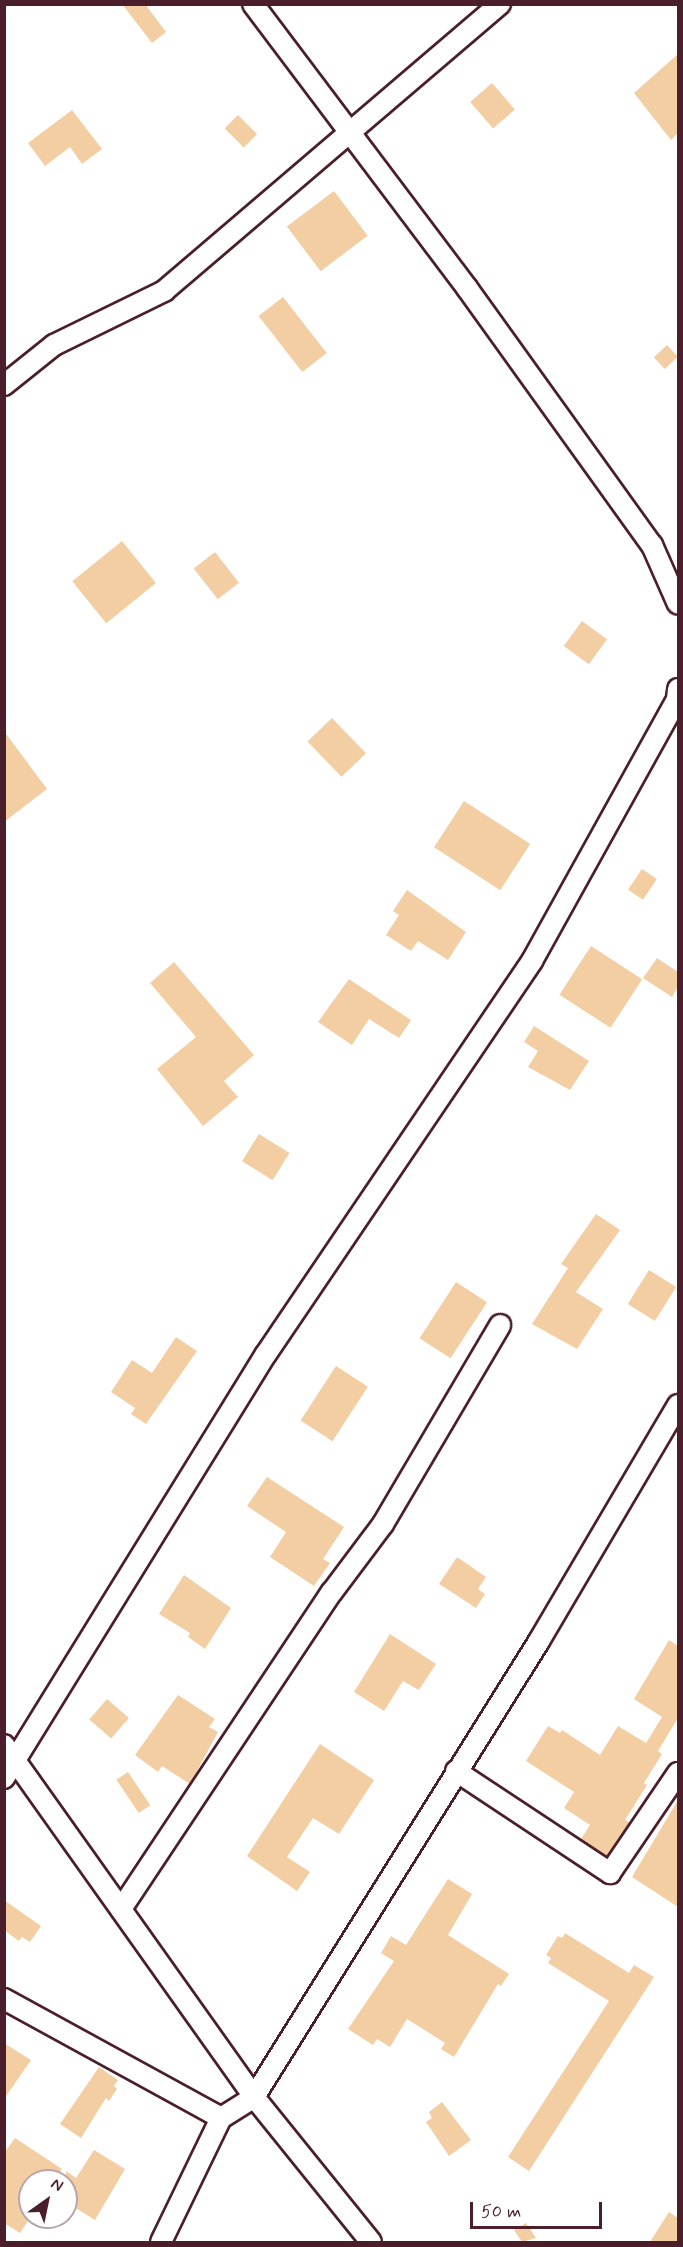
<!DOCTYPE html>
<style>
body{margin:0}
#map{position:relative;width:683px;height:2247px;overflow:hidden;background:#fff;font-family:Mynerve,sans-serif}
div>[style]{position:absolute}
.building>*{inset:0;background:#f3cea3;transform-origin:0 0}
.roads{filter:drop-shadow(2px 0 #4a1f2b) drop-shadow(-2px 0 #4a1f2b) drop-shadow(0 2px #4a1f2b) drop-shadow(0 -2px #4a1f2b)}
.street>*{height:20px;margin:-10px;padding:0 10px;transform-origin:10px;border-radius:10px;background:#fff}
span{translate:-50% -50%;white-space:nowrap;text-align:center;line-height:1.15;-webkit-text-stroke:5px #fff;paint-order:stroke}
.frame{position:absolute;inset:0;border:6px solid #4a1f2b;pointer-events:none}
.north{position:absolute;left:18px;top:2169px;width:60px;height:60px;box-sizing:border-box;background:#fff;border:2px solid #b7a5aa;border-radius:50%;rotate:33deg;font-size:16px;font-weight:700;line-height:24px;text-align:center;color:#4a1f2b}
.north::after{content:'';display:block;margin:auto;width:21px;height:27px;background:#4a1f2b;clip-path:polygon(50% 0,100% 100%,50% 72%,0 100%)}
.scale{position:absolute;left:470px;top:2202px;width:132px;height:27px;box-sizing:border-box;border:3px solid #4a1f2b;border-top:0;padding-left:8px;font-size:18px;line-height:21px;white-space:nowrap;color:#4a1f2b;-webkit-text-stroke:4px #fff;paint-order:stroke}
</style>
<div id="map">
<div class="building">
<i style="clip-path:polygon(122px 4px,145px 4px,166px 32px,152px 43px)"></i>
<i style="clip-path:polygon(678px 54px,678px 133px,671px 140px,634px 93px)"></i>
<i style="left:492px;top:83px;width:35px;height:29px;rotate:49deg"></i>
<i style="clip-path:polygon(72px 110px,102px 149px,82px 164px,70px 147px,45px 166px,28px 143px)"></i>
<i style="left:238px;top:115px;width:27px;height:19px;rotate:45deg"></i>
<i style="left:334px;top:191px;width:56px;height:59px;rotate:53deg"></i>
<i style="left:283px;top:297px;width:71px;height:31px;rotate:52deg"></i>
<i style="left:667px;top:345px;width:16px;height:18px;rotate:47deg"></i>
<i style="left:122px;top:541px;width:54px;height:64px;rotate:51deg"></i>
<i style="left:215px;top:552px;width:39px;height:27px;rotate:52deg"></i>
<i style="left:582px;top:621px;width:31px;height:31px;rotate:36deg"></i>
<i style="left:332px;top:718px;width:49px;height:34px;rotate:46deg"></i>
<i style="clip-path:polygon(4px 731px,47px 789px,4px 822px)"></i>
<i style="left:464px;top:801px;width:79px;height:55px;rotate:33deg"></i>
<i style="left:642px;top:869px;width:18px;height:25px;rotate:34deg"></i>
<i style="clip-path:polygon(407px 890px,466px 932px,448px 960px,418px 941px,411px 951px,386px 935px,399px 915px,393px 911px)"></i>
<i style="left:591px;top:946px;width:61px;height:58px;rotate:33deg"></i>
<i style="clip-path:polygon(657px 958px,678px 972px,678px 987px,672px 997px,643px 978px)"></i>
<i style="clip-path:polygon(174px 962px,254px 1055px,224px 1081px,238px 1097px,203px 1126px,157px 1069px,196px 1037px,150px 983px)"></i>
<i style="clip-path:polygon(349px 979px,411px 1020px,399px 1038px,369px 1019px,352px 1045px,318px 1022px)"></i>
<i style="clip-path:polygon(534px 1026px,589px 1061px,570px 1090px,528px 1067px,538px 1051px,524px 1042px)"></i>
<i style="left:259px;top:1134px;width:36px;height:32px;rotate:32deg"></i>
<i style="clip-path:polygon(596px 1214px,620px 1230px,576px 1292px,603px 1309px,577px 1349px,532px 1324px,568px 1268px,561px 1264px)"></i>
<i style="left:649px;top:1270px;width:32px;height:40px;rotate:32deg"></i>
<i style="left:456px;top:1282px;width:37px;height:67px;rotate:33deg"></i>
<i style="clip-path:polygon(176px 1337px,197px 1351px,146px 1424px,131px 1414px,135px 1408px,111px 1392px,132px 1360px,152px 1373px)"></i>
<i style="left:336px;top:1366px;width:38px;height:65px;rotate:33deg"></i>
<i style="clip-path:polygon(267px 1477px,344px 1527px,323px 1559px,330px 1563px,314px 1586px,270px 1557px,286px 1532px,247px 1506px)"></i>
<i style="clip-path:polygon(457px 1557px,486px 1577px,478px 1589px,485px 1594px,476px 1608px,439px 1584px)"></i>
<i style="clip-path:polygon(184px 1575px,231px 1608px,205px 1649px,188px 1637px,190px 1633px,159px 1614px)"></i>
<i style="clip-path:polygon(390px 1634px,436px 1664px,419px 1690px,403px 1681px,384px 1711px,354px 1692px)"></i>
<i style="clip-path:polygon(669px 1640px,678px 1646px,678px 1718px,658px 1751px,662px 1754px,644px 1783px,647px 1785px,625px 1820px,630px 1823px,607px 1856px,581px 1839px,590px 1825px,564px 1808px,574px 1792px,526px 1761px,548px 1726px,560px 1733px,562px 1730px,600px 1755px,618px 1726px,646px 1743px,662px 1717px,634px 1699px)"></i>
<i style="clip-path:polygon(178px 1695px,215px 1719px,209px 1727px,218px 1732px,190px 1784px,162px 1766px,158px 1772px,135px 1755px)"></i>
<i style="left:107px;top:1699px;width:29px;height:27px;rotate:41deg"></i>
<i style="clip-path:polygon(320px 1744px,374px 1780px,339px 1834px,313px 1818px,287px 1857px,310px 1872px,297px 1891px,247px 1856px)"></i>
<i style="left:128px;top:1772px;width:40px;height:14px;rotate:56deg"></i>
<i style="clip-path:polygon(678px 1800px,678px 1907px,632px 1877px)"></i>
<i style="clip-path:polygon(448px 1879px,472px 1894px,448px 1935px,509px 1974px,501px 1986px,498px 1984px,454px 2057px,441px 2049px,445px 2043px,407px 2019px,390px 2047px,377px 2039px,373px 2045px,348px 2029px,394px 1961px,381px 1953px,391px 1936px,406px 1945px)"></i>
<i style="clip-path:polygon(4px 1900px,41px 1926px,30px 1942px,22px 1937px,19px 1941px,4px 1930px)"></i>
<i style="clip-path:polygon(565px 1933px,629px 1973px,634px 1965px,654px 1977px,529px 2171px,508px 2157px,609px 2001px,548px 1963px,551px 1958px,546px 1955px,558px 1936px,562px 1938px)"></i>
<i style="clip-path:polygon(4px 2043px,31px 2060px,4px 2099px)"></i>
<i style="clip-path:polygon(99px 2067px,118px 2080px,114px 2086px,117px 2089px,109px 2101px,106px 2098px,81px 2138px,60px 2124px)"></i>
<i style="clip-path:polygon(442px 2102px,471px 2140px,449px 2156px,426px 2122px,432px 2118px,429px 2112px)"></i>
<i style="clip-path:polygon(15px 2138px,62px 2169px,54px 2181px,30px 2181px,30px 2218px,20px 2233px,4px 2223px,4px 2153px)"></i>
<i style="clip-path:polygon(94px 2150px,125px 2169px,95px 2220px,66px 2202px,66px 2171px,76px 2178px)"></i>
<i style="clip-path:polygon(669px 2212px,678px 2218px,678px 2242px,650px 2242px)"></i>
<i style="clip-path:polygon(526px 2223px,536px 2238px,522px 2242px,514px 2230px)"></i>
</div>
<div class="roads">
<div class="street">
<i style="left:253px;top:4px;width:356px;rotate:53deg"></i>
<i style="left:467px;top:288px;width:317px;rotate:54.3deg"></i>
<i style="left:652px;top:545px;width:64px;rotate:66.2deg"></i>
<i style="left:4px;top:385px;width:64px;rotate:-38.7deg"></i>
<i style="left:54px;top:345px;width:123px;rotate:-26.1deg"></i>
<i style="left:164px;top:291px;width:442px;rotate:-40.5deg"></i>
<i style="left:4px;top:1745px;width:432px;rotate:54.6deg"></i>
<i style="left:254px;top:2097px;width:186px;rotate:51.1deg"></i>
<i style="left:456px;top:1771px;width:185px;rotate:33.5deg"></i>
<i style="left:610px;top:1873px;width:121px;rotate:-55.8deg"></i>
<i style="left:4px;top:1778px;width:498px;rotate:-58.3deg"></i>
<i style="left:266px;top:1354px;width:475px;rotate:-55.9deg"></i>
<i style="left:532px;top:961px;width:299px;rotate:-61deg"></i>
<i style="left:677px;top:699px;width:10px;rotate:-84deg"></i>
<i style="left:121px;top:1909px;width:381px;rotate:-56.4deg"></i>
<i style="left:332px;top:1592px;width:85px;rotate:-53.1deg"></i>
<i style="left:383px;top:1524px;width:231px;rotate:-59.5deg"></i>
<i style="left:4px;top:1999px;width:247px;rotate:28.7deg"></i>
<i style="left:161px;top:2242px;width:138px;rotate:-64.2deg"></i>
<i style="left:221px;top:2118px;width:39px;rotate:-32deg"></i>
<i style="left:254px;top:2097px;width:538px;rotate:-57.99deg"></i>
<i style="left:539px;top:1641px;width:274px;rotate:-59.5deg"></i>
</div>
</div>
<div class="frame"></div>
<div class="north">N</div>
<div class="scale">50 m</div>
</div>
